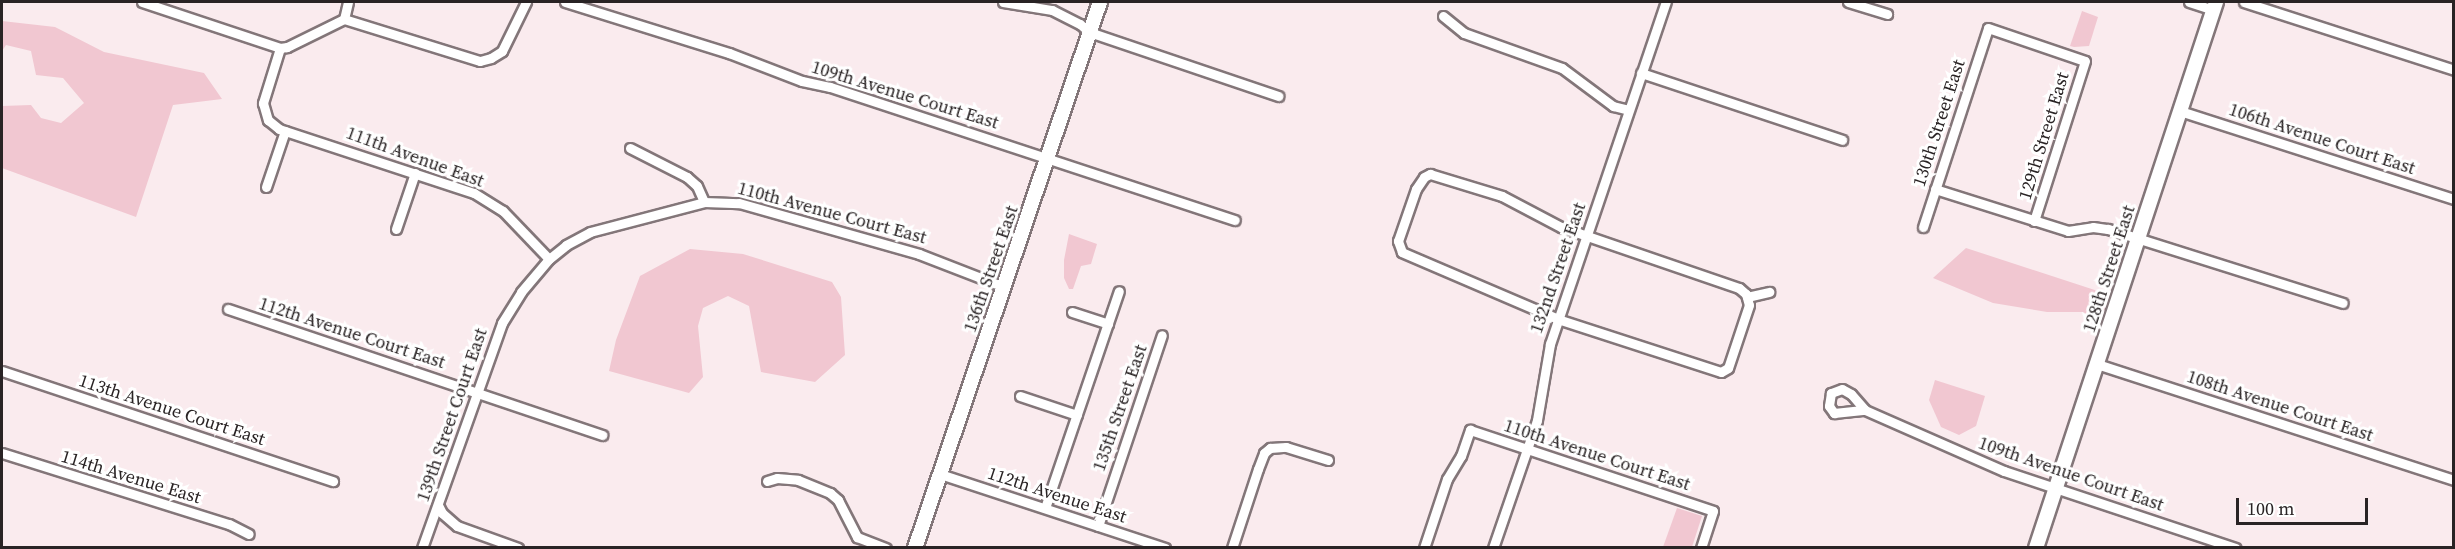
<!DOCTYPE html>
<style>
body{margin:0}
#map{position:relative;width:2455px;height:549px;overflow:hidden;background:#faebee;font-family:"Source Serif 4",serif}
div>[style]{position:absolute}
.green>*{inset:0;background:#f1c7d1}
.roads{filter:drop-shadow(2px 0 #837679) drop-shadow(-2px 0 #837679) drop-shadow(0 2px #837679) drop-shadow(0 -2px #837679)}
.street>*{height:9px;margin:-4.5px;padding:0 4.5px;transform-origin:4.5px;border-radius:4.5px;background:#fff}
.secondary>*{height:14px;margin:-7px;padding:0 7px;transform-origin:7px;border-radius:7px;background:#fff}
span{translate:-50% -50%;white-space:nowrap;text-align:center;line-height:1.15;-webkit-text-stroke:6px #fff;paint-order:stroke}
.street-label{font-size:18px;color:#292324}
.frame{position:absolute;inset:0;border:3px solid #292324;pointer-events:none}
.scale{position:absolute;left:2236px;top:498px;width:132px;height:27px;box-sizing:border-box;border:3px solid #292324;border-top:0;padding-left:8px;font-size:18px;line-height:21px;white-space:nowrap;color:#292324;-webkit-text-stroke:4px #fff;paint-order:stroke}
</style>
<div id="map">
<div class="green">
<i style="clip-path:polygon(2082px 11px,2098px 17px,2089px 46px,2074px 47px,2070px 46px)"></i>
<i style="clip-path:polygon(2px 21px,55px 27px,104px 52px,204px 73px,222px 99px,173px 105px,136px 217px,2px 168px,2px 106px,31px 105px,41px 118px,61px 123px,84px 103px,63px 78px,36px 75px,31px 51px,6px 45px,2px 51px)"></i>
<i style="clip-path:polygon(1069px 234px,1097px 244px,1091px 264px,1081px 266px,1073px 289px,1069px 289px,1064px 278px,1064px 260px)"></i>
<i style="clip-path:polygon(1966px 248px,2110px 295px,2100px 322px,2082px 312px,2047px 312px,1993px 303px,1933px 278px)"></i>
<i style="clip-path:polygon(690px 249px,743px 254px,832px 282px,841px 297px,845px 355px,815px 382px,761px 372px,749px 306px,728px 296px,703px 308px,698px 326px,703px 377px,689px 393px,609px 371px,616px 340px,640px 276px)"></i>
<i style="clip-path:polygon(1935px 380px,1985px 396px,1976px 426px,1959px 435px,1941px 427px,1929px 400px)"></i>
<i style="clip-path:polygon(1677px 508px,1702px 516px,1692px 547px,1663px 547px)"></i>
</div>
<div class="roads">
<div class="street">
<i style="left:142px;top:2px;width:145px;rotate:18.4deg"></i>
<i style="left:348px;top:2px;width:17px;rotate:103deg"></i>
<i style="left:344px;top:19px;width:64px;rotate:153.8deg"></i>
<i style="left:287px;top:47px;width:7px;rotate:172deg"></i>
<i style="left:280px;top:48px;width:58px;rotate:107.2deg"></i>
<i style="left:263px;top:103px;width:18px;rotate:74deg"></i>
<i style="left:268px;top:120px;width:14px;rotate:39deg"></i>
<i style="left:279px;top:129px;width:205px;rotate:18.2deg"></i>
<i style="left:474px;top:193px;width:34px;rotate:32deg"></i>
<i style="left:503px;top:211px;width:66px;rotate:46.2deg"></i>
<i style="left:565px;top:2px;width:172px;rotate:17.3deg"></i>
<i style="left:729px;top:53px;width:78px;rotate:21deg"></i>
<i style="left:802px;top:81px;width:29px;rotate:12deg"></i>
<i style="left:830px;top:87px;width:426px;rotate:18.2deg"></i>
<i style="left:1003px;top:2px;width:50px;rotate:9.3deg"></i>
<i style="left:1052px;top:10px;width:31px;rotate:27deg"></i>
<i style="left:1080px;top:24px;width:12px;rotate:42deg"></i>
<i style="left:1089px;top:32px;width:200px;rotate:18.7deg"></i>
<i style="left:1848px;top:2px;width:41px;rotate:17.1deg"></i>
<i style="left:2189px;top:2px;width:25px;rotate:18deg"></i>
<i style="left:2244px;top:2px;width:221px;rotate:17.9deg"></i>
<i style="left:1443px;top:16px;width:27px;rotate:39deg"></i>
<i style="left:1464px;top:33px;width:104px;rotate:19.7deg"></i>
<i style="left:1562px;top:68px;width:64px;rotate:36.7deg"></i>
<i style="left:1613px;top:106px;width:16px;rotate:14deg"></i>
<i style="left:344px;top:19px;width:142px;rotate:17.2deg"></i>
<i style="left:480px;top:61px;width:11px;rotate:-15deg"></i>
<i style="left:491px;top:58px;width:13px;rotate:-32deg"></i>
<i style="left:502px;top:51px;width:55px;rotate:-63.9deg"></i>
<i style="left:1641px;top:73px;width:212px;rotate:18.4deg"></i>
<i style="left:2180px;top:111px;width:288px;rotate:17.8deg"></i>
<i style="left:630px;top:148px;width:64px;rotate:27deg"></i>
<i style="left:687px;top:177px;width:13px;rotate:42deg"></i>
<i style="left:697px;top:186px;width:17px;rotate:66deg"></i>
<i style="left:1430px;top:174px;width:75px;rotate:17deg"></i>
<i style="left:1502px;top:196px;width:67px;rotate:27.7deg"></i>
<i style="left:1561px;top:227px;width:188px;rotate:18.9deg"></i>
<i style="left:1739px;top:288px;width:9px;rotate:41deg"></i>
<i style="left:1746px;top:294px;width:11px;rotate:75deg"></i>
<i style="left:1749px;top:305px;width:66px;rotate:108.4deg"></i>
<i style="left:1728px;top:368px;width:8px;rotate:150deg"></i>
<i style="left:1721px;top:372px;width:171px;rotate:-162deg"></i>
<i style="left:1558px;top:319px;width:170px;rotate:-156.8deg"></i>
<i style="left:1402px;top:252px;width:12px;rotate:-110deg"></i>
<i style="left:1398px;top:241px;width:55px;rotate:-70.9deg"></i>
<i style="left:1416px;top:189px;width:14px;rotate:-56deg"></i>
<i style="left:1424px;top:177px;width:7px;rotate:-27deg"></i>
<i style="left:266px;top:187px;width:59px;rotate:-71.3deg"></i>
<i style="left:1935px;top:189px;width:139px;rotate:17.5deg"></i>
<i style="left:2068px;top:231px;width:25px;rotate:-9deg"></i>
<i style="left:2093px;top:227px;width:15px;rotate:8deg"></i>
<i style="left:2108px;top:229px;width:246px;rotate:17.5deg"></i>
<i style="left:1923px;top:227px;width:209px;rotate:-71.9deg"></i>
<i style="left:1988px;top:28px;width:102px;rotate:18.8deg"></i>
<i style="left:2085px;top:61px;width:168px;rotate:107.7deg"></i>
<i style="left:396px;top:229px;width:59px;rotate:-71.3deg"></i>
<i style="left:1747px;top:297px;width:23px;rotate:-13deg"></i>
<i style="left:228px;top:309px;width:395px;rotate:18.6deg"></i>
<i style="left:1072px;top:312px;width:38px;rotate:18deg"></i>
<i style="left:2097px;top:364px;width:375px;rotate:18deg"></i>
<i style="left:2px;top:371px;width:349px;rotate:18.4deg"></i>
<i style="left:1020px;top:396px;width:60px;rotate:18.4deg"></i>
<i style="left:1865px;top:410px;width:21px;rotate:-131deg"></i>
<i style="left:1851px;top:394px;width:10px;rotate:-151deg"></i>
<i style="left:1842px;top:389px;width:12px;rotate:160deg"></i>
<i style="left:1831px;top:393px;width:13px;rotate:99deg"></i>
<i style="left:1829px;top:406px;width:9px;rotate:54deg"></i>
<i style="left:1834px;top:413px;width:31px;rotate:-6deg"></i>
<i style="left:1865px;top:410px;width:152px;rotate:23.7deg"></i>
<i style="left:2004px;top:471px;width:244px;rotate:18.4deg"></i>
<i style="left:2px;top:453px;width:238px;rotate:17.4deg"></i>
<i style="left:229px;top:524px;width:22px;rotate:27deg"></i>
<i style="left:940px;top:474px;width:237px;rotate:18.2deg"></i>
<i style="left:767px;top:481px;width:10px;rotate:-17deg"></i>
<i style="left:777px;top:478px;width:21px;rotate:5deg"></i>
<i style="left:798px;top:480px;width:35px;rotate:22deg"></i>
<i style="left:830px;top:493px;width:11px;rotate:41deg"></i>
<i style="left:838px;top:500px;width:42px;rotate:62.8deg"></i>
<i style="left:857px;top:537px;width:31px;rotate:21deg"></i>
<i style="left:438px;top:505px;width:9px;rotate:63deg"></i>
<i style="left:442px;top:513px;width:20px;rotate:41deg"></i>
<i style="left:457px;top:526px;width:65px;rotate:19.8deg"></i>
<i style="left:1045px;top:508px;width:229px;rotate:-71.2deg"></i>
<i style="left:1098px;top:526px;width:201px;rotate:-71.5deg"></i>
<i style="left:422px;top:548px;width:239px;rotate:-70.4deg"></i>
<i style="left:502px;top:323px;width:36px;rotate:-58deg"></i>
<i style="left:521px;top:292px;width:43px;rotate:-49.7deg"></i>
<i style="left:549px;top:259px;width:22px;rotate:-39deg"></i>
<i style="left:566px;top:245px;width:27px;rotate:-28deg"></i>
<i style="left:590px;top:232px;width:118px;rotate:-14.7deg"></i>
<i style="left:704px;top:202px;width:35px;rotate:2deg"></i>
<i style="left:739px;top:203px;width:187px;rotate:15.8deg"></i>
<i style="left:919px;top:254px;width:91px;rotate:21.2deg"></i>
<i style="left:1232px;top:548px;width:83px;rotate:-71.8deg"></i>
<i style="left:1258px;top:469px;width:17px;rotate:-69deg"></i>
<i style="left:1264px;top:453px;width:8px;rotate:-40deg"></i>
<i style="left:1270px;top:448px;width:16px;rotate:-4deg"></i>
<i style="left:1286px;top:447px;width:44px;rotate:17.2deg"></i>
<i style="left:1424px;top:548px;width:73px;rotate:-71.6deg"></i>
<i style="left:1447px;top:479px;width:27px;rotate:-59deg"></i>
<i style="left:1461px;top:456px;width:28px;rotate:-71deg"></i>
<i style="left:1470px;top:430px;width:256px;rotate:18.4deg"></i>
<i style="left:1713px;top:511px;width:39px;rotate:108deg"></i>
<i style="left:1493px;top:548px;width:135px;rotate:-71deg"></i>
<i style="left:1537px;top:420px;width:77px;rotate:-80.3deg"></i>
<i style="left:1550px;top:344px;width:361px;rotate:-71.3deg"></i>
</div>
<div class="secondary">
<i style="left:915px;top:548px;width:576px;rotate:-71.28deg"></i>
<i style="left:2036px;top:548px;width:575px;rotate:-71.75deg"></i>
</div>
</div>
<div class="street-label">
<span style="left:905px;top:95px;rotate:17deg">109th Avenue Court East</span>
<span style="left:1939px;top:123px;rotate:-72deg">130th Street East</span>
<span style="left:2044px;top:136px;rotate:-73deg">129th Street East</span>
<span style="left:2322px;top:139px;rotate:18deg">106th Avenue Court East</span>
<span style="left:415px;top:157px;rotate:20deg">111th Avenue East</span>
<span style="left:832px;top:213px;rotate:15deg">110th Avenue Court East</span>
<span style="left:1558px;top:268px;rotate:-71deg">132nd Street East</span>
<span style="left:991px;top:269px;rotate:-71deg">136th Street East</span>
<span style="left:2109px;top:269px;rotate:-72deg">128th Street East</span>
<span style="left:352px;top:333px;rotate:18deg">112th Avenue Court East</span>
<span style="left:2280px;top:406px;rotate:18deg">108th Avenue Court East</span>
<span style="left:1120px;top:408px;rotate:-71deg">135th Street East</span>
<span style="left:172px;top:410px;rotate:18deg">113th Avenue Court East</span>
<span style="left:452px;top:415px;rotate:-71deg">139th Street Court East</span>
<span style="left:1597px;top:455px;rotate:18deg">110th Avenue Court East</span>
<span style="left:2071px;top:474px;rotate:19deg">109th Avenue Court East</span>
<span style="left:131px;top:477px;rotate:17deg">114th Avenue East</span>
<span style="left:1057px;top:495px;rotate:18deg">112th Avenue East</span>
</div>
<div class="frame"></div>
<div class="scale">100 m</div>
</div>
